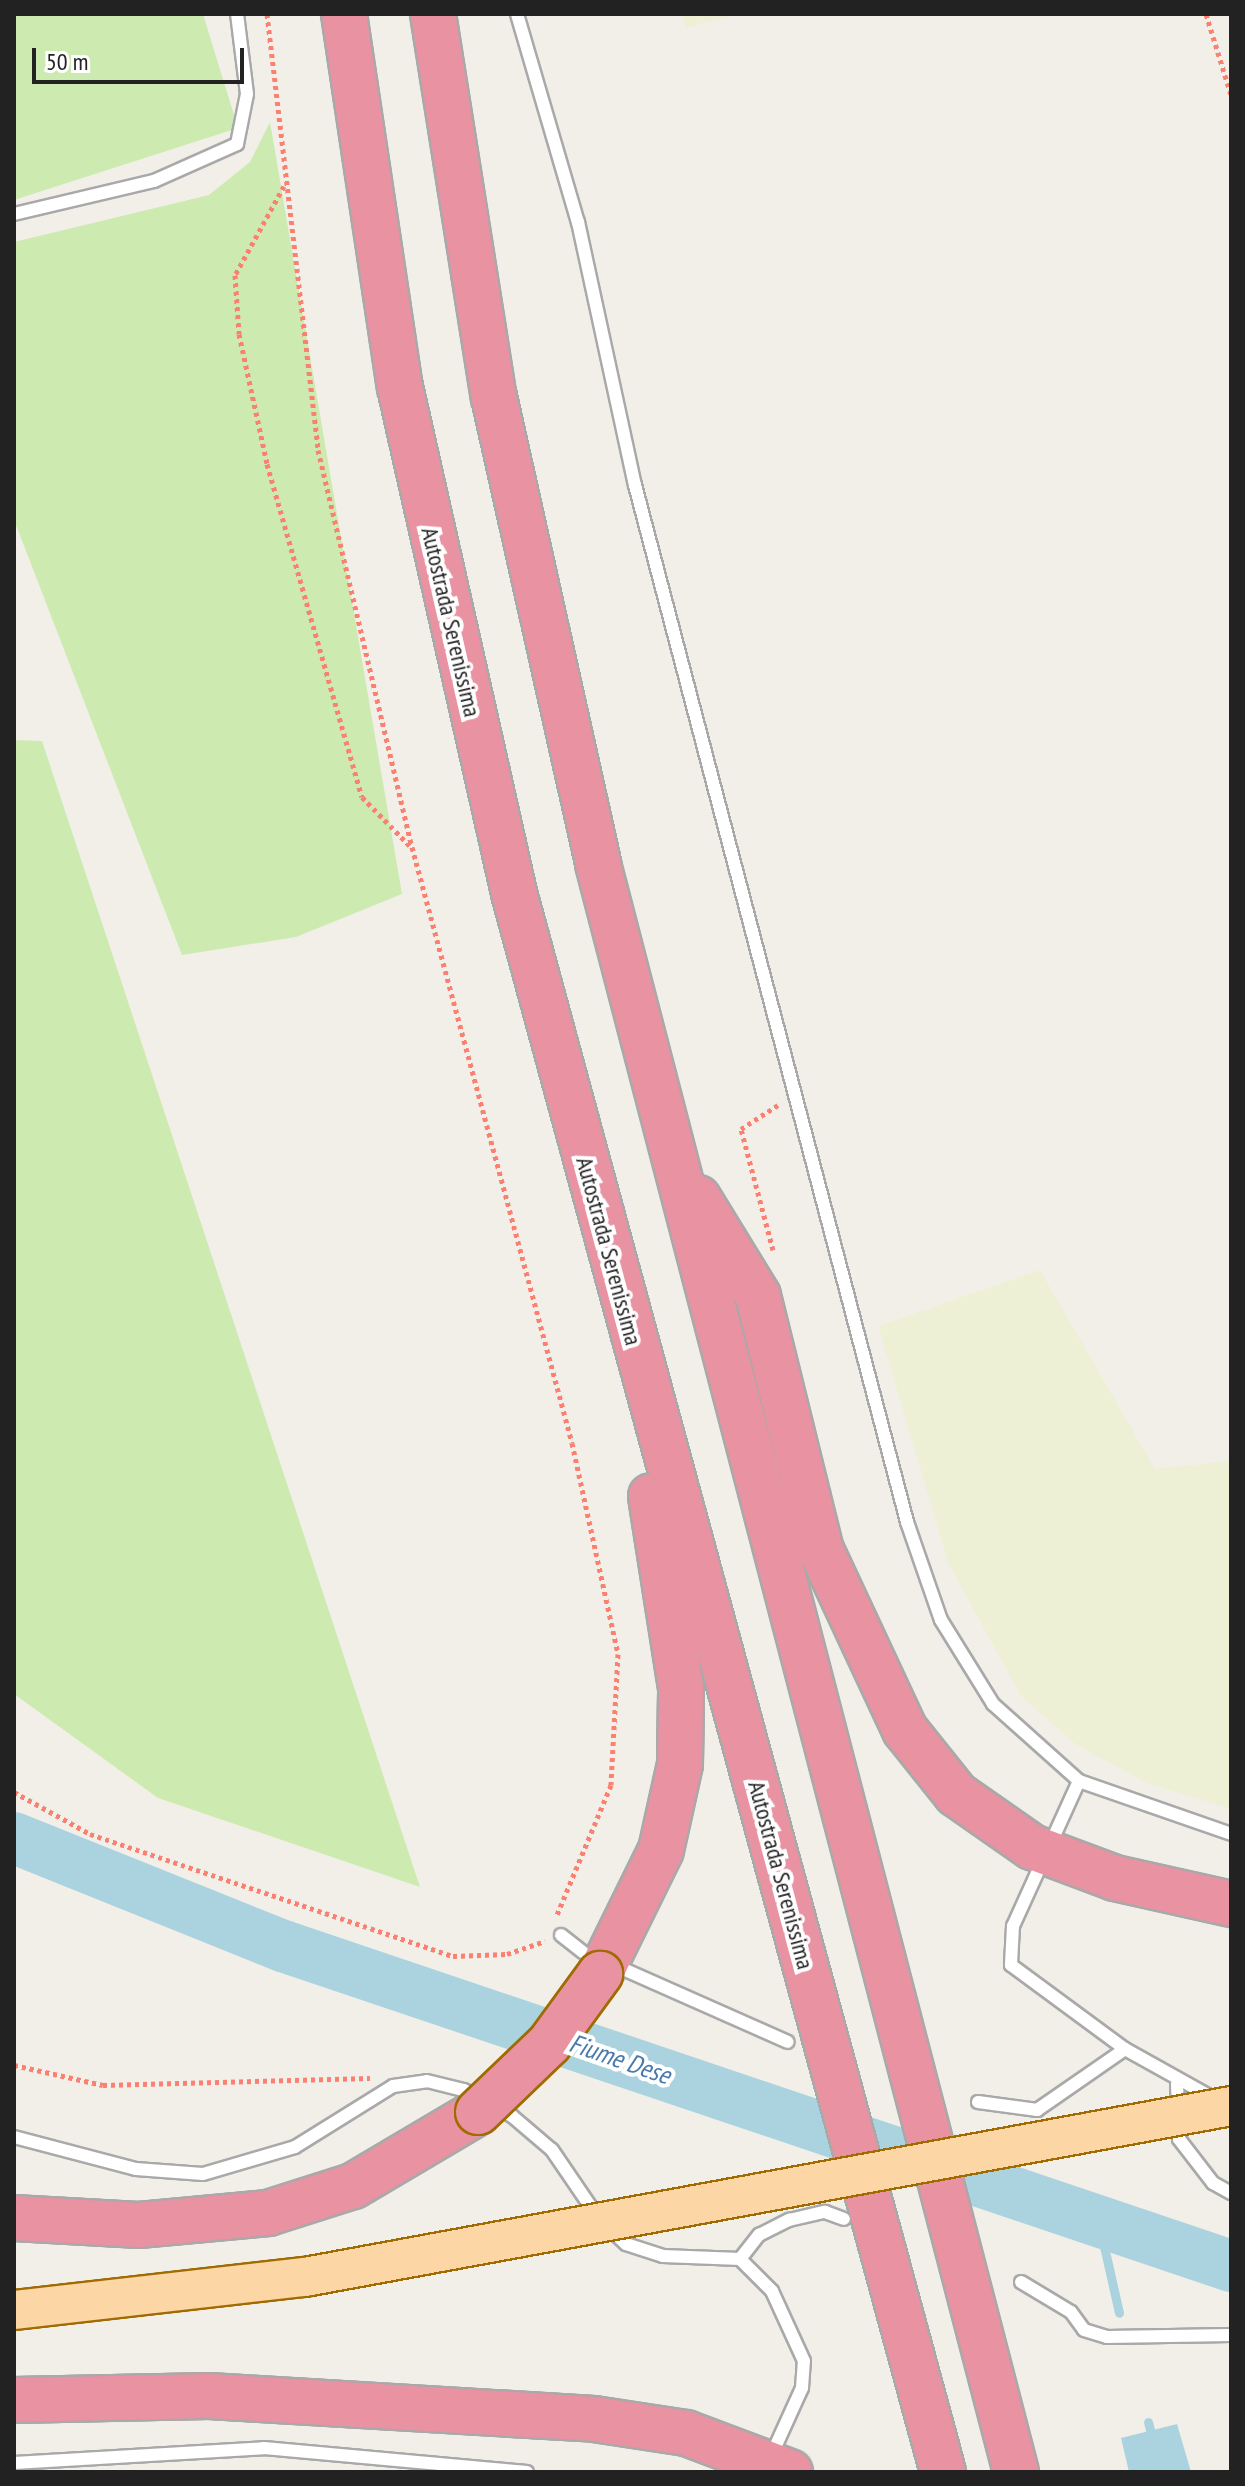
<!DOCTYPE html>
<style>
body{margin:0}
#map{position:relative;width:1245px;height:2486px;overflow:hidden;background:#f2efe9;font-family:"PT Sans Narrow",sans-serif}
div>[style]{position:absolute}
.farmland>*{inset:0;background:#eef0d5}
.grass>*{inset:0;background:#cdebb0}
.water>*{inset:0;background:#aad3df}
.stream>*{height:9px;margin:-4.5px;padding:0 4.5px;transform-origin:4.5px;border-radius:4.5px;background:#aad3df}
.river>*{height:52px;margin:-26px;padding:0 26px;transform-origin:26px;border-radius:26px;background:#aad3df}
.path>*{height:5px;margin-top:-2.5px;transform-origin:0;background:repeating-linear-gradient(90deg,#fa8072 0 4px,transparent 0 8px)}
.roads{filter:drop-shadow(2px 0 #a9a9a9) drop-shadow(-2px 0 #a9a9a9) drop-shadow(0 2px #a9a9a9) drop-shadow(0 -2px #a9a9a9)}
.lane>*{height:12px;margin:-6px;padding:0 6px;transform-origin:6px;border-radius:6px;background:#fff}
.highway>*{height:44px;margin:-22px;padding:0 22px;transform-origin:22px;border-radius:22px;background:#e892a2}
.bridges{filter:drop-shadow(2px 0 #a06b00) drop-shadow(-2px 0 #a06b00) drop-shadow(0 2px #a06b00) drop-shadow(0 -2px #a06b00)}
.primary-bridge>*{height:38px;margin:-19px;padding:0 19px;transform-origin:19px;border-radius:19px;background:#fcd6a4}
.highway-bridge>*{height:44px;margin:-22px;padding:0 22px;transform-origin:22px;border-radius:22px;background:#e892a2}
span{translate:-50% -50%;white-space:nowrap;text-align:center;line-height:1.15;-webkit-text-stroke:8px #fff;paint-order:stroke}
.street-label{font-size:24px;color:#222}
.water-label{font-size:26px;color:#4a7aab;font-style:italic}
.frame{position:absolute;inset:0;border:16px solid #222;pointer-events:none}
.scale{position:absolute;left:32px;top:48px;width:212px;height:36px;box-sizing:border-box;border:4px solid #222;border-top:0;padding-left:10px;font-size:24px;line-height:28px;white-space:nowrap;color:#222;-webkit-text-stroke:6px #fff;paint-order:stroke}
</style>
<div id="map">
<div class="farmland">
<i style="clip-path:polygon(682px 14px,736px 14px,686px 28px)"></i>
<i style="clip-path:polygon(1040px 1270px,1155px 1469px,1231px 1461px,1231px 1809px,1147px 1783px,1075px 1744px,1021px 1696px,948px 1563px,878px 1326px)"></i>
</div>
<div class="grass">
<i style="clip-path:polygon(14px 14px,203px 14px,238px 128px,14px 200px)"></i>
<i style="clip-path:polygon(270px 122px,402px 894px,296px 937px,182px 955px,14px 520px,14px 242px,209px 195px,250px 162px)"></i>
<i style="clip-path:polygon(14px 740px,42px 741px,420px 1887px,158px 1798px,14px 1694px)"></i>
</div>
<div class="water">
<i style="clip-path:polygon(1177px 2424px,1191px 2472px,1129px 2472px,1121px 2438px)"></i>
</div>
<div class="stream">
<i style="left:1099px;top:2224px;width:91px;rotate:77.3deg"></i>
<i style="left:1148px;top:2422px;width:20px;rotate:75deg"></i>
</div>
<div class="river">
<i style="left:14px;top:1838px;width:290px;rotate:21.9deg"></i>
<i style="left:283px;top:1946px;width:1001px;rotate:18.65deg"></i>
</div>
<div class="path">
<i style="left:267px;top:14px;width:439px;rotate:83.3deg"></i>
<i style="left:318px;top:450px;width:408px;rotate:76.7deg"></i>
<i style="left:412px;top:847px;width:617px;rotate:74.97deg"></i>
<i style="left:572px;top:1443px;width:216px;rotate:77.7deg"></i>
<i style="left:618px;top:1654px;width:131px;rotate:93.1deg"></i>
<i style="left:611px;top:1785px;width:143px;rotate:112.6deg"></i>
<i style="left:1206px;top:14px;width:85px;rotate:72.8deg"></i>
<i style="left:284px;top:186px;width:102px;rotate:118.8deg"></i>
<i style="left:235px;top:275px;width:59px;rotate:86.1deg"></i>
<i style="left:239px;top:334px;width:133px;rotate:77.8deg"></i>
<i style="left:267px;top:464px;width:346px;rotate:74.1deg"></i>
<i style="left:362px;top:797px;width:70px;rotate:45.6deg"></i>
<i style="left:773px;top:1250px;width:125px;rotate:-104.8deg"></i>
<i style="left:741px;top:1129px;width:44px;rotate:-33deg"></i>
<i style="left:14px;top:1792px;width:87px;rotate:28.9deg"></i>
<i style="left:90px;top:1834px;width:383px;rotate:18.6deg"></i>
<i style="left:453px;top:1956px;width:54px;rotate:-2.1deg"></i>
<i style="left:507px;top:1954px;width:40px;rotate:-18.9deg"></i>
<i style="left:14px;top:2065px;width:91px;rotate:12.7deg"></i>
<i style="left:103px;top:2085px;width:267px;rotate:-1.5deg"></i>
</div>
<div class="roads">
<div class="lane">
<i style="left:517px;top:14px;width:217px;rotate:73.7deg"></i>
<i style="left:578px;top:222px;width:269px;rotate:77.8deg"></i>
<i style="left:635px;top:485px;width:1072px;rotate:75.3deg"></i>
<i style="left:907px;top:1522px;width:104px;rotate:70.9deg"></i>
<i style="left:941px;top:1620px;width:99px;rotate:58.2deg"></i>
<i style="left:993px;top:1704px;width:115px;rotate:41.8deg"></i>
<i style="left:1079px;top:1781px;width:161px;rotate:19.2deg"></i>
<i style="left:14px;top:214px;width:144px;rotate:-13.3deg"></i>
<i style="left:154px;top:181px;width:91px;rotate:-24deg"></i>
<i style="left:237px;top:144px;width:51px;rotate:-78.7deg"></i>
<i style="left:247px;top:94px;width:81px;rotate:-97.1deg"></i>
<i style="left:1054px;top:1836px;width:60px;rotate:-65.6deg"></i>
<i style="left:1038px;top:1871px;width:60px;rotate:114.4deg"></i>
<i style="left:1013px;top:1926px;width:39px;rotate:93deg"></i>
<i style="left:1011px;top:1965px;width:142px;rotate:36.4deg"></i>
<i style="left:1125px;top:2049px;width:101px;rotate:29.1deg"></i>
<i style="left:561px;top:1935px;width:28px;rotate:38deg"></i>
<i style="left:623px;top:1969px;width:180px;rotate:23.9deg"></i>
<i style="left:1177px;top:2084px;width:55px;rotate:87.9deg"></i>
<i style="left:1179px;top:2139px;width:56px;rotate:52.3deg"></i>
<i style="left:1213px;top:2183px;width:21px;rotate:29deg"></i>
<i style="left:978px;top:2102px;width:60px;rotate:7.7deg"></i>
<i style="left:1037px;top:2110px;width:107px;rotate:-34.7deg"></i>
<i style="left:14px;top:2137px;width:126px;rotate:14.7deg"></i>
<i style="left:136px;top:2169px;width:67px;rotate:4.3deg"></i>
<i style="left:203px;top:2174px;width:96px;rotate:-16.4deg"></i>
<i style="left:295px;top:2147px;width:115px;rotate:-31.9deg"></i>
<i style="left:393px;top:2086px;width:34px;rotate:-8deg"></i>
<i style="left:427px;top:2081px;width:38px;rotate:14deg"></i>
<i style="left:464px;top:2090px;width:55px;rotate:28.4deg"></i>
<i style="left:512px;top:2116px;width:52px;rotate:40.4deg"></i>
<i style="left:552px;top:2150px;width:80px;rotate:55.7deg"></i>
<i style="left:610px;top:2229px;width:22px;rotate:43deg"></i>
<i style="left:626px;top:2244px;width:39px;rotate:18deg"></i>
<i style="left:663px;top:2256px;width:77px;rotate:2.2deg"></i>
<i style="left:1021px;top:2282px;width:58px;rotate:31deg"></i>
<i style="left:1071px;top:2312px;width:22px;rotate:54deg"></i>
<i style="left:1084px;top:2330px;width:24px;rotate:17deg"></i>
<i style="left:1107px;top:2337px;width:124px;rotate:-0.9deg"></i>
<i style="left:777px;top:2443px;width:60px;rotate:-65.6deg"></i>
<i style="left:802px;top:2388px;width:27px;rotate:-86deg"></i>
<i style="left:804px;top:2361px;width:77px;rotate:-114.6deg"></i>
<i style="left:772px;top:2291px;width:45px;rotate:-135deg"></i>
<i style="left:740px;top:2259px;width:31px;rotate:-52deg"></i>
<i style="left:759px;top:2235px;width:34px;rotate:-27deg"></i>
<i style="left:789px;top:2220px;width:37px;rotate:-13deg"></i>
<i style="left:825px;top:2212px;width:20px;rotate:20deg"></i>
<i style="left:14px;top:2463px;width:250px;rotate:-3.4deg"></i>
<i style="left:264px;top:2448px;width:264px;rotate:5.2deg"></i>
</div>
<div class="highway">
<i style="left:344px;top:14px;width:377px;rotate:81.5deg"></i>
<i style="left:400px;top:387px;width:519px;rotate:77.3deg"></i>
<i style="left:514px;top:893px;width:1636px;rotate:74.8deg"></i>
<i style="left:433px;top:14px;width:388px;rotate:81deg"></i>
<i style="left:494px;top:397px;width:478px;rotate:77.4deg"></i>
<i style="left:598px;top:864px;width:1661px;rotate:75.43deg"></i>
<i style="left:698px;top:1198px;width:115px;rotate:58.5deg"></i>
<i style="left:758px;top:1296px;width:262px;rotate:76.1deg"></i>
<i style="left:821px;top:1550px;width:199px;rotate:65deg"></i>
<i style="left:905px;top:1730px;width:82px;rotate:51.4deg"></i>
<i style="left:956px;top:1794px;width:93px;rotate:34.9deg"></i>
<i style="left:1032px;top:1847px;width:89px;rotate:20.5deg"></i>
<i style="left:1115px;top:1878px;width:119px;rotate:12.6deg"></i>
<i style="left:600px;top:1974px;width:138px;rotate:-63.8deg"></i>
<i style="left:661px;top:1850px;width:88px;rotate:-77.5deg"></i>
<i style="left:680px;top:1764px;width:76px;rotate:-89.2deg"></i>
<i style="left:681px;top:1688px;width:194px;rotate:-98.9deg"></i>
<i style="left:14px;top:2218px;width:125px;rotate:3.2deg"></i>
<i style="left:139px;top:2225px;width:130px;rotate:-5.3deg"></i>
<i style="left:268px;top:2213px;width:89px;rotate:-17.6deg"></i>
<i style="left:353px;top:2186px;width:145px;rotate:-30.6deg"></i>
<i style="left:14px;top:2400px;width:195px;rotate:-1.2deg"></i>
<i style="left:209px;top:2396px;width:386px;rotate:3.4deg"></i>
<i style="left:594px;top:2419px;width:93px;rotate:8.7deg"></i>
<i style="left:686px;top:2433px;width:111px;rotate:20.6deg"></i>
</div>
</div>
<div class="bridges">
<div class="primary-bridge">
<i style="left:14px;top:2310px;width:293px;rotate:-6.5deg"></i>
<i style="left:305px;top:2277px;width:942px;rotate:-10.46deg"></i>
</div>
<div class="highway-bridge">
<i style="left:478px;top:2112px;width:98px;rotate:-43.8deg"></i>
<i style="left:549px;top:2044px;width:87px;rotate:-53.9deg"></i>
</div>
</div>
<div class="street-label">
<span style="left:451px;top:622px;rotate:77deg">Autostrada Serenissima</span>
<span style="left:609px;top:1251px;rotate:75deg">Autostrada Serenissima</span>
<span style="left:781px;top:1875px;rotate:75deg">Autostrada Serenissima</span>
</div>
<div class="water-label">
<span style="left:620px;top:2059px;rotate:19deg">Fiume Dese</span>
</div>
<div class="frame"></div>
<div class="scale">50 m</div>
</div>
